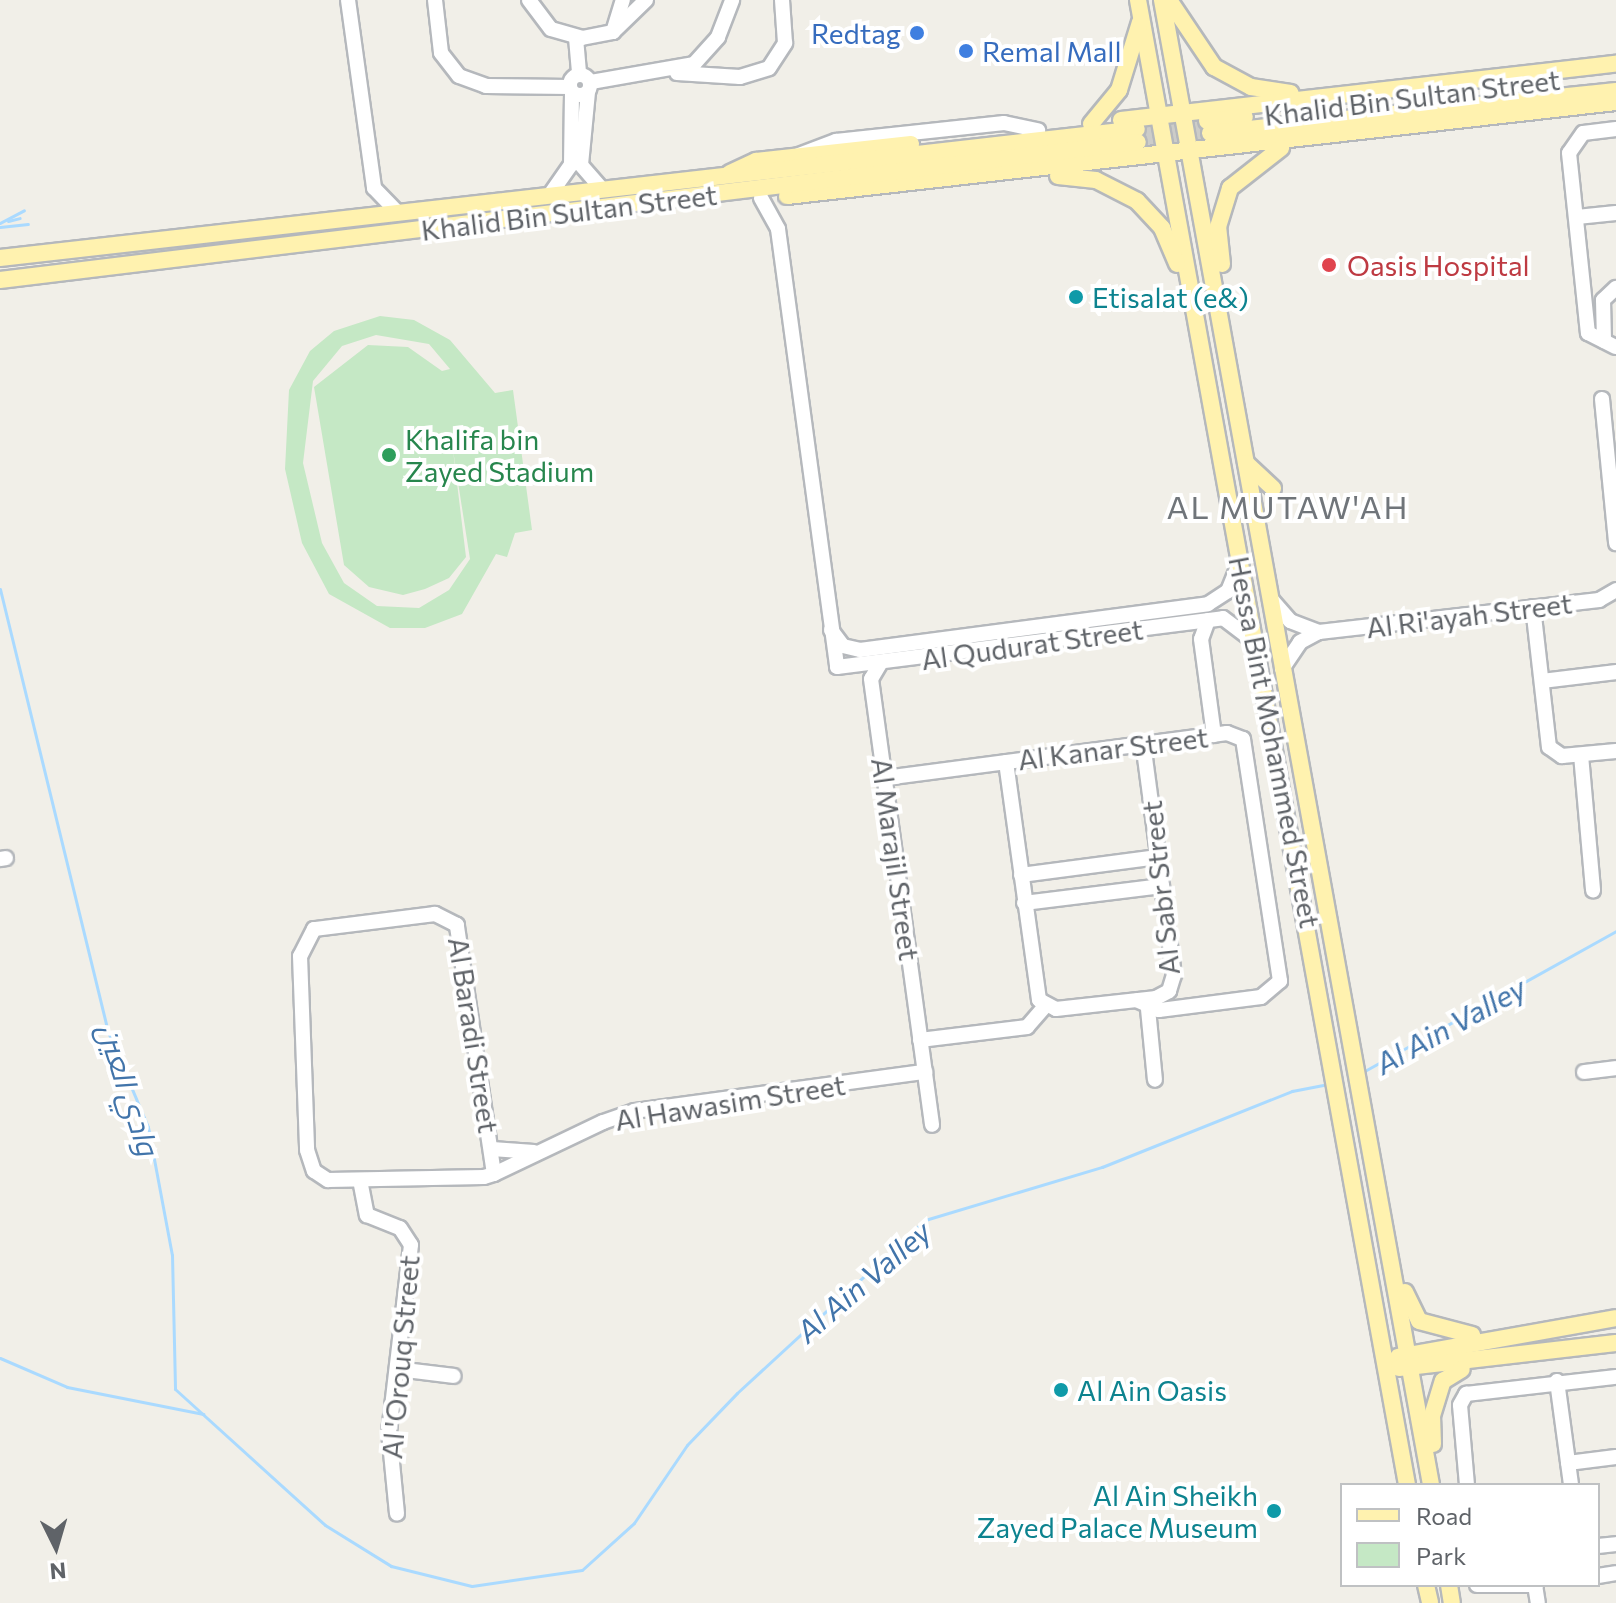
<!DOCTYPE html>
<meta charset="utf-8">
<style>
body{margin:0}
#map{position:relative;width:1616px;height:1603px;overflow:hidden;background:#f1efe8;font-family:Commissioner,Cairo,sans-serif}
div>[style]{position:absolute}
.green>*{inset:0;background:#c5e8c5}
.stream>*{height:3px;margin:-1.5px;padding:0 1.5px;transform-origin:1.5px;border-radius:1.5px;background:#aadaff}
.major-tunnel>*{height:16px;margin-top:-8px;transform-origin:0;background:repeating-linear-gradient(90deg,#ccccc8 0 16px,transparent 0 24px)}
.roads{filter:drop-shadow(2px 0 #b5b8bc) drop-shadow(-2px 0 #b5b8bc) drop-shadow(0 2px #b5b8bc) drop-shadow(0 -2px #b5b8bc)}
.minor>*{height:14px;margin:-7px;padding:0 7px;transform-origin:7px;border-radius:7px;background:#fff}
.minor>.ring{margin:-7px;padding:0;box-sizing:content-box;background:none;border:14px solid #fff;border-radius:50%}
.major>*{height:16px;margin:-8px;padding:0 8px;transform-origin:8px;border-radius:8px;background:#fff2af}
.dots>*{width:22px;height:22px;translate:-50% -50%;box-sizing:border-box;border:4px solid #fff;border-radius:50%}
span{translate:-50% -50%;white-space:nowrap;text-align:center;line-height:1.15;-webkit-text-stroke:8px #fff;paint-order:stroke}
.shop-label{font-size:28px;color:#366cbe}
.right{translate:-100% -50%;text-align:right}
.left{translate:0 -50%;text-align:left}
.street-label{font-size:28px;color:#5f6368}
.health-label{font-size:28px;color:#be3a42}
.culture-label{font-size:28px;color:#0d838f}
.leisure-label{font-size:28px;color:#27864d}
.water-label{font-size:30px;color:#4174aa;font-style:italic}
.quarter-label{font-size:32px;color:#70757a;letter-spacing:2px}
.legend{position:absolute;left:1340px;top:1483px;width:260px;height:104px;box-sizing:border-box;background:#fff;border:2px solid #bfc1c3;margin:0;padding:10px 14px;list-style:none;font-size:24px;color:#5f6368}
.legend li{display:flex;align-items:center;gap:16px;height:40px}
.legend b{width:40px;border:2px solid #bfc1c3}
.north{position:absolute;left:16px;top:1507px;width:80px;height:80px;-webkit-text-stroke:6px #fff;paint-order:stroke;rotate:175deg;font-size:22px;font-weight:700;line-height:32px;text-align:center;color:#5f6368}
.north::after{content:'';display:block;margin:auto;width:28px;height:36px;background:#5f6368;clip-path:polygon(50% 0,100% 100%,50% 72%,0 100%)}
</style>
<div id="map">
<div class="green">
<i style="clip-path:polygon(evenodd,380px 316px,414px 320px,450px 340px,495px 393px,513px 390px,532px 530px,515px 533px,507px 557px,496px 554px,462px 614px,425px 628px,390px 628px,329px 594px,302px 543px,285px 469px,289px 390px,310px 351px,334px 331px,380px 316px,376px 335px,429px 344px,450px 369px,442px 371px,408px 347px,368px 345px,314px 387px,344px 565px,369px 587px,403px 595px,425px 589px,449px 578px,466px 557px,453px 450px,470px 559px,449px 590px,419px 608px,377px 606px,344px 583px,322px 543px,303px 463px,313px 381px,342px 346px,376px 335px)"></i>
</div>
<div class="stream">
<i style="left:8px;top:221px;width:12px;rotate:-14deg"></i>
<i style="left:0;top:223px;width:27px;rotate:-28deg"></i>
<i style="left:0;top:227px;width:28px;rotate:-6deg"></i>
<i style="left:0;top:589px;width:456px;rotate:76.3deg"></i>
<i style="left:108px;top:1032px;width:103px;rotate:67.2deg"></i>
<i style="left:148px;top:1127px;width:130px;rotate:79.4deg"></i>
<i style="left:172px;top:1255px;width:134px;rotate:88.7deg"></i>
<i style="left:175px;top:1389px;width:202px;rotate:42.2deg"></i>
<i style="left:325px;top:1525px;width:78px;rotate:31.8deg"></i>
<i style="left:391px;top:1566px;width:83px;rotate:13.9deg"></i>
<i style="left:472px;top:1586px;width:111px;rotate:-8.3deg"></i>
<i style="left:582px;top:1570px;width:70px;rotate:-42.1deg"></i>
<i style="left:634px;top:1523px;width:94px;rotate:-55.8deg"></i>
<i style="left:687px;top:1445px;width:72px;rotate:-46.1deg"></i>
<i style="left:737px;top:1393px;width:255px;rotate:-42.6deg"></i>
<i style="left:925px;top:1220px;width:185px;rotate:-16.7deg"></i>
<i style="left:1102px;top:1167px;width:205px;rotate:-21.8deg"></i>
<i style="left:1292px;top:1091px;width:37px;rotate:-11deg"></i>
<i style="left:1361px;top:1073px;width:292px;rotate:-29.1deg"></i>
<i style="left:0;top:1358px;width:73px;rotate:23.4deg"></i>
<i style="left:67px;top:1387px;width:139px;rotate:11.2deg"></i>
</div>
<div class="major-tunnel">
<i style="left:1137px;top:129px;width:70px;rotate:-6.5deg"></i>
<i style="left:1138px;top:142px;width:73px;rotate:-7.1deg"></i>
</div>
<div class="roads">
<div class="minor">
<i style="left:348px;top:0;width:190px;rotate:82.1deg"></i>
<i style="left:374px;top:188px;width:35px;rotate:46deg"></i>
<i style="left:435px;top:0;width:53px;rotate:83.5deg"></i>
<i style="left:441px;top:53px;width:29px;rotate:52deg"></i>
<i style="left:459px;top:76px;width:29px;rotate:20deg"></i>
<i style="left:486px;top:86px;width:84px;rotate:0.7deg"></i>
<i style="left:529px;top:0;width:36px;rotate:53deg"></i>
<i style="left:551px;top:29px;width:32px;rotate:16deg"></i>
<i style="left:582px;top:38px;width:32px;rotate:-11deg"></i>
<i style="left:613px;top:32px;width:46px;rotate:-44.1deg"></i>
<i style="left:613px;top:32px;width:34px;rotate:-73deg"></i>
<i style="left:576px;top:38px;width:36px;rotate:85deg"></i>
<i style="left:677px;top:73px;width:63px;rotate:3.6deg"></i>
<i style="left:740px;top:77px;width:30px;rotate:-17deg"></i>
<i style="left:769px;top:68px;width:30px;rotate:-57deg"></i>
<i style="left:785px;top:43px;width:43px;rotate:-94deg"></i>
<i class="ring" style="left:570px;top:75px;width:6px;height:6px"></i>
<i style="left:591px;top:82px;width:105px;rotate:-9.9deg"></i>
<i style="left:694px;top:64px;width:36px;rotate:-48deg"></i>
<i style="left:718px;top:37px;width:40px;rotate:-69deg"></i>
<i style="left:588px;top:92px;width:73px;rotate:95.5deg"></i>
<i style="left:581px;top:165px;width:33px;rotate:49deg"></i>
<i style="left:1616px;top:129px;width:33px;rotate:173deg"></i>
<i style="left:1583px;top:133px;width:24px;rotate:125deg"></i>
<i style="left:1569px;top:153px;width:181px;rotate:84deg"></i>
<i style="left:1588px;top:333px;width:31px;rotate:27deg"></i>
<i style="left:796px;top:156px;width:43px;rotate:-20.6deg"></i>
<i style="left:836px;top:141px;width:169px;rotate:-6.1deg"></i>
<i style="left:1004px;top:123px;width:35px;rotate:12deg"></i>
<i style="left:549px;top:196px;width:38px;rotate:-55deg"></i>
<i style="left:571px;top:165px;width:73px;rotate:-89.2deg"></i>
<i style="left:761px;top:198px;width:35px;rotate:61deg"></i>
<i style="left:778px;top:229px;width:442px;rotate:82.3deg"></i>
<i style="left:837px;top:667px;width:389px;rotate:-7.2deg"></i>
<i style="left:1223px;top:618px;width:40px;rotate:37deg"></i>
<i style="left:1577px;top:217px;width:39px;rotate:-6deg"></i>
<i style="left:1604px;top:341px;width:41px;rotate:-91.4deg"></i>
<i style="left:1603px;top:300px;width:18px;rotate:-43deg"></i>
<i style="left:1602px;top:399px;width:145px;rotate:84.4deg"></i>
<i style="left:1272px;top:600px;width:28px;rotate:49deg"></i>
<i style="left:1290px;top:621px;width:31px;rotate:21deg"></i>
<i style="left:1533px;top:607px;width:141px;rotate:83.5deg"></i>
<i style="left:1549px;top:747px;width:16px;rotate:35deg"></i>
<i style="left:1562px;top:756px;width:54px;rotate:-5.3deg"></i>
<i style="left:1208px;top:620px;width:20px;rotate:110deg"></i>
<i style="left:1201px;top:639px;width:97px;rotate:82.3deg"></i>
<i style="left:831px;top:630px;width:20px;rotate:53deg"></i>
<i style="left:843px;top:646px;width:17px;rotate:13deg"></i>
<i style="left:860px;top:650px;width:351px;rotate:-7.5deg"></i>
<i style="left:1208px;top:604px;width:24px;rotate:-33deg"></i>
<i style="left:1228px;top:591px;width:29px;rotate:-68deg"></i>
<i style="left:880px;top:664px;width:17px;rotate:121deg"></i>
<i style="left:871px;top:679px;width:450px;rotate:82.2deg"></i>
<i style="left:1282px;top:669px;width:32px;rotate:-56deg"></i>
<i style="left:1300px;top:642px;width:21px;rotate:-28deg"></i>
<i style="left:1319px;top:632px;width:282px;rotate:-6.5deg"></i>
<i style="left:1599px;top:600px;width:20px;rotate:-30deg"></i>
<i style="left:1542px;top:681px;width:75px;rotate:-6.9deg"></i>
<i style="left:1581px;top:755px;width:136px;rotate:84.9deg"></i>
<i style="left:1006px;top:762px;width:240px;rotate:82.1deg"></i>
<i style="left:1039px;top:1000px;width:19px;rotate:28deg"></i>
<i style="left:1056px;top:1009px;width:101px;rotate:-6.3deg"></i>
<i style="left:1156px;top:998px;width:15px;rotate:-28deg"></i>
<i style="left:1169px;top:991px;width:17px;rotate:-73deg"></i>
<i style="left:1174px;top:975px;width:233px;rotate:-97.6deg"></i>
<i style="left:885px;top:778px;width:345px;rotate:-7.5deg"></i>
<i style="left:1227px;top:733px;width:17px;rotate:21deg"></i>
<i style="left:1243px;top:739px;width:245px;rotate:81.3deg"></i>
<i style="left:1280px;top:981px;width:25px;rotate:140deg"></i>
<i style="left:1261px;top:997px;width:103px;rotate:172.7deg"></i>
<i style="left:1159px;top:1010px;width:24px;rotate:-156deg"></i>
<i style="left:0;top:859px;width:6px;rotate:-9deg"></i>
<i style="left:1021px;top:875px;width:138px;rotate:-7.5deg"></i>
<i style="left:1024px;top:903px;width:139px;rotate:-7deg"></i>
<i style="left:1148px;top:1009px;width:71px;rotate:84.4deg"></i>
<i style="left:920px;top:1040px;width:108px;rotate:-6.9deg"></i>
<i style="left:1027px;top:1027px;width:28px;rotate:-49deg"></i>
<i style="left:1584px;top:1072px;width:32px;rotate:-7deg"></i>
<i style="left:492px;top:1149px;width:42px;rotate:4.1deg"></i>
<i style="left:494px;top:1174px;width:252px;rotate:-98.5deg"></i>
<i style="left:457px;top:925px;width:25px;rotate:-153deg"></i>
<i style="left:435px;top:914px;width:122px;rotate:172.9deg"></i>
<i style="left:314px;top:929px;width:30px;rotate:117deg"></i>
<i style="left:300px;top:956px;width:194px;rotate:87.9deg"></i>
<i style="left:307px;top:1150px;width:22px;rotate:72deg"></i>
<i style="left:314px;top:1171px;width:17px;rotate:33deg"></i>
<i style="left:328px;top:1180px;width:156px;rotate:-1.1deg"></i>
<i style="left:484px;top:1177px;width:10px;rotate:-17deg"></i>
<i style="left:494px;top:1174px;width:121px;rotate:-25.5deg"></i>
<i style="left:603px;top:1122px;width:34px;rotate:-19deg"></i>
<i style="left:635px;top:1111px;width:293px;rotate:-7.7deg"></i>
<i style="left:360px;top:1180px;width:36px;rotate:79deg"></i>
<i style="left:367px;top:1215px;width:35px;rotate:22deg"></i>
<i style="left:400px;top:1228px;width:20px;rotate:57deg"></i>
<i style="left:411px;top:1245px;width:188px;rotate:96.7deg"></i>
<i style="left:389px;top:1432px;width:82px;rotate:84.4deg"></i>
<i style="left:397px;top:1369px;width:57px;rotate:7deg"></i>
<i style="left:1557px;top:1381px;width:105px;rotate:82.3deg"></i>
<i style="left:1568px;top:1463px;width:48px;rotate:-7.1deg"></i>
<i style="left:1467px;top:1485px;width:80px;rotate:-95deg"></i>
<i style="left:1460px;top:1405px;width:13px;rotate:-61deg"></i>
<i style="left:1466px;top:1394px;width:151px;rotate:-6.5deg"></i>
<i style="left:1598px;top:1546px;width:18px;rotate:-6deg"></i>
<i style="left:1598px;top:1576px;width:18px;rotate:-9deg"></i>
<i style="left:1477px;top:1585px;width:59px"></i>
<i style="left:1535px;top:1585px;width:18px;rotate:81deg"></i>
</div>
<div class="major">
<i style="left:1138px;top:0;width:1509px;rotate:79.73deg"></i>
<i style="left:1162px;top:0;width:1509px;rotate:79.73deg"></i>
<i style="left:1169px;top:0;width:81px;rotate:56.1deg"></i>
<i style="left:1214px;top:67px;width:42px;rotate:28.4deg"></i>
<i style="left:1251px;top:87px;width:40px;rotate:8.5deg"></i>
<i style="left:1121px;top:120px;width:498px;rotate:-6.5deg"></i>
<i style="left:1207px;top:121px;width:38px;rotate:-6deg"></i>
<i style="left:1091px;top:124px;width:44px;rotate:-50.5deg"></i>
<i style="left:1119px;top:90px;width:71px;rotate:-72.8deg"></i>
<i style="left:1210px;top:133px;width:408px;rotate:-5.9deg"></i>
<i style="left:730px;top:173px;width:29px;rotate:-25deg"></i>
<i style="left:756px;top:161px;width:156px;rotate:-6.3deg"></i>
<i style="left:1058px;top:176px;width:38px;rotate:6deg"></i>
<i style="left:1096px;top:180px;width:46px;rotate:27.1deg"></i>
<i style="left:1137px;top:201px;width:37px;rotate:47deg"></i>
<i style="left:1162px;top:228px;width:39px;rotate:67deg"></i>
<i style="left:787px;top:196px;width:834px;rotate:-6.47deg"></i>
<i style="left:0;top:258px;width:1144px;rotate:-6.47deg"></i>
<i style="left:1222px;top:264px;width:37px;rotate:-96deg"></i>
<i style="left:1218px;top:227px;width:41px;rotate:-72.9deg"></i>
<i style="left:1230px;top:188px;width:65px;rotate:-38.1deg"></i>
<i style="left:0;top:280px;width:1146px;rotate:-6.91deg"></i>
<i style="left:1246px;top:463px;width:37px;rotate:43deg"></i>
<i style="left:1405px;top:1292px;width:32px;rotate:64deg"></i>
<i style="left:1419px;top:1321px;width:55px;rotate:14.8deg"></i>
<i style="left:1398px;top:1357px;width:221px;rotate:-10.1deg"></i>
<i style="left:1399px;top:1368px;width:218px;rotate:-6.6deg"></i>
<i style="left:1433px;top:1444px;width:28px;rotate:-92deg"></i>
<i style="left:1432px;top:1416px;width:37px;rotate:-73deg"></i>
<i style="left:1443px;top:1381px;width:22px;rotate:-32deg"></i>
<i style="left:1426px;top:1585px;width:18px;rotate:77deg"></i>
<i style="left:1449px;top:1585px;width:18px;rotate:81deg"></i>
</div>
</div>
<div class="dots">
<i style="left:917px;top:33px;background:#3f7fe0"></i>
<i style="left:966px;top:51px;background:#3f7fe0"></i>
<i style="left:1329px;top:265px;background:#e0444e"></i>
<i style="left:1076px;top:297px;background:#0f9aa8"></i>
<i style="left:389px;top:455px;background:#2e9e5b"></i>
<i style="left:1061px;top:1390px;background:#0f9aa8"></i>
<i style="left:1274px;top:1511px;background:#0f9aa8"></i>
</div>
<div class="shop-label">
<span class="right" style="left:901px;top:33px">Redtag</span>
<span class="left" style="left:982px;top:51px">Remal Mall</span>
</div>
<div class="street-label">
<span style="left:1412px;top:97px;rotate:-7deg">Khalid Bin Sultan Street</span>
<span style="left:569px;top:212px;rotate:-7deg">Khalid Bin Sultan Street</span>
<span style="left:1469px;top:615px;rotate:-7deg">Al Ri'ayah Street</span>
<span style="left:1032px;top:644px;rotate:-8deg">Al Qudurat Street</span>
<span style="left:1275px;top:742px;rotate:79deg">Hessa Bint Mohammed Street</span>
<span style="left:1113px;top:748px;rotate:-7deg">Al Kanar Street</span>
<span style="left:896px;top:859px;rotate:82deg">Al Marajil Street</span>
<span style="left:1160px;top:888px;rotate:-96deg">Al Sabr Street</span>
<span style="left:474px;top:1035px;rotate:81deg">Al Baradi Street</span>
<span style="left:730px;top:1102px;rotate:-9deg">Al Hawasim Street</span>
<span style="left:400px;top:1357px;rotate:-85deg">Al 'Orouq Street</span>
</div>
<div class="health-label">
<span class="left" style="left:1347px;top:265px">Oasis Hospital</span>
</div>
<div class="culture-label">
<span class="left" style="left:1092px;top:297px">Etisalat (e&amp;)</span>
<span class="left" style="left:1077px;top:1390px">Al Ain Oasis</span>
<span class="right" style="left:1258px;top:1511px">Al Ain Sheikh<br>Zayed Palace Museum</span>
</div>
<div class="leisure-label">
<span class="left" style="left:405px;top:455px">Khalifa bin<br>Zayed Stadium</span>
</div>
<div class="water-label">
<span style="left:1450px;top:1025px;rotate:-29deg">Al Ain Valley</span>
<span style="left:129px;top:1089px;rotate:72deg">وادي العين</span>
<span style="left:863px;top:1281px;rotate:-41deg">Al Ain Valley</span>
</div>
<div class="quarter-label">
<span style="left:1288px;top:506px">AL MUTAW'AH</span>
</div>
<ul class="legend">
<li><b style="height:10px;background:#fff2af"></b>Road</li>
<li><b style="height:22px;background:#c5e8c5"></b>Park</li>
</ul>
<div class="north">N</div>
</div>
